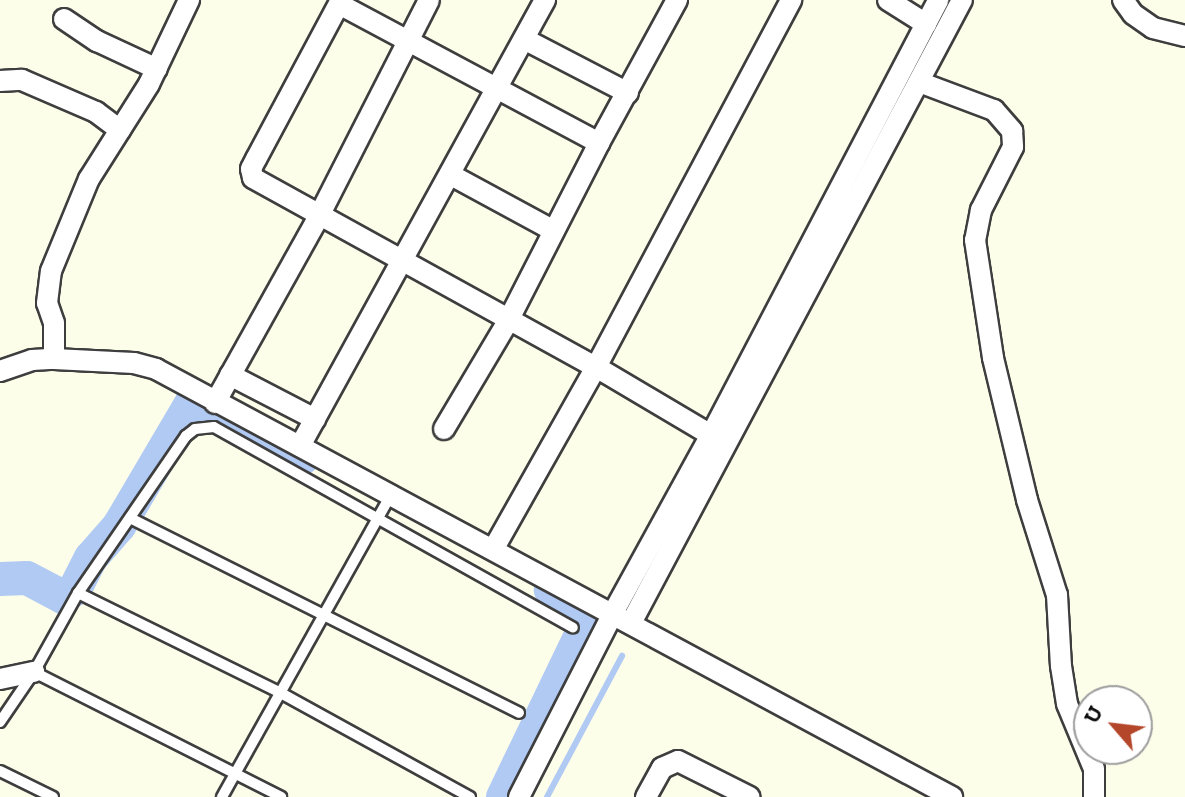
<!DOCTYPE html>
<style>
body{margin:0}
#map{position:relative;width:1185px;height:797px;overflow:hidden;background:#fdfeea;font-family:"Zilla Slab",serif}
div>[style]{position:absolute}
.stream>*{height:6px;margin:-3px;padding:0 3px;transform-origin:3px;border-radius:3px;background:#b1caf3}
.river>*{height:34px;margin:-17px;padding:0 17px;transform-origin:17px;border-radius:17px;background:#b1caf3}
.roads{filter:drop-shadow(2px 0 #3e3e3e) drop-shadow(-2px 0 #3e3e3e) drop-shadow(0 2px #3e3e3e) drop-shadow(0 -2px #3e3e3e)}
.lane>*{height:10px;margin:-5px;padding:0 5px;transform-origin:5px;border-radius:5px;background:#fff}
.street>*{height:20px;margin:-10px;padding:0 10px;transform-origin:10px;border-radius:10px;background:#fff}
span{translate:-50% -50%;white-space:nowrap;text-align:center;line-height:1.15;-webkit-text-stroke:8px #fff;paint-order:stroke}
.north{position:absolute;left:1073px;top:685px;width:80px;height:80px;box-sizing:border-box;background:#fff;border:2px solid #9d9d9d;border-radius:50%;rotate:298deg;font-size:22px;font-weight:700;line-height:32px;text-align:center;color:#0b0b0b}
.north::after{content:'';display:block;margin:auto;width:28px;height:36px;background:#b4462a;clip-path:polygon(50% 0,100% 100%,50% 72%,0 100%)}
</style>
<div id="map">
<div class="stream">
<i style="left:547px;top:797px;width:160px;rotate:-62deg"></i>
</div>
<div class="river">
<i style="left:0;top:579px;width:27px;rotate:-2deg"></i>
<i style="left:27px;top:578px;width:41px;rotate:27.8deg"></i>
<i style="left:63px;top:597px;width:14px;rotate:-34deg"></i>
<i style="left:75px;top:589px;width:35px;rotate:-63deg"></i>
<i style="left:91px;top:558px;width:43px;rotate:-48.8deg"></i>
<i style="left:119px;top:526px;width:144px;rotate:-59.5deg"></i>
<i style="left:192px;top:402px;width:124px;rotate:26.8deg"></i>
<i style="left:503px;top:797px;width:203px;rotate:-64.3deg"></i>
<i style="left:591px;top:614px;width:47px;rotate:-149deg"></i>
</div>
<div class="roads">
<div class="lane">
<i style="left:130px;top:518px;width:435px;rotate:26.6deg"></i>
<i style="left:78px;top:593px;width:224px;rotate:26.2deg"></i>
<i style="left:279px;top:692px;width:218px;rotate:28.8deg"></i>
<i style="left:34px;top:672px;width:277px;rotate:26.8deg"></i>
<i style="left:0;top:722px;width:60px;rotate:-55.8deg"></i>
<i style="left:34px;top:672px;width:90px;rotate:-60.9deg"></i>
<i style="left:78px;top:593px;width:191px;rotate:-55.5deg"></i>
<i style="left:186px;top:436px;width:11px;rotate:-38deg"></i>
<i style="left:195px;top:429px;width:19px;rotate:-6deg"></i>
<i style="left:214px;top:427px;width:411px;rotate:29.2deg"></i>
<i style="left:0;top:771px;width:59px;rotate:26.1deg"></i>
<i style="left:222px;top:797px;width:346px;rotate:-60.8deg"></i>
</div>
<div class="street">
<i style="left:341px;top:0;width:180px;rotate:118.1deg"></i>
<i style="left:256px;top:159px;width:11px;rotate:117deg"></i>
<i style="left:251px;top:169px;width:9px;rotate:77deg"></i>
<i style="left:253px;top:178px;width:392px;rotate:28.9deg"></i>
<i style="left:596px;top:367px;width:134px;rotate:30.6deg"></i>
<i style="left:888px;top:0;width:45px;rotate:32.3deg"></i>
<i style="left:1123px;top:0;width:17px;rotate:54deg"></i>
<i style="left:1133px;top:14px;width:24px;rotate:35deg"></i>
<i style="left:1153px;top:28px;width:33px;rotate:14deg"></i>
<i style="left:339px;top:4px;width:295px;rotate:28.1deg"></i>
<i style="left:64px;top:19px;width:40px;rotate:34deg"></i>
<i style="left:97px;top:41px;width:66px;rotate:25deg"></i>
<i style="left:524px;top:39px;width:117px;rotate:27.4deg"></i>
<i style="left:0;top:81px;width:22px;rotate:-3deg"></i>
<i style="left:22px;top:80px;width:81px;rotate:23.4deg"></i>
<i style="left:96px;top:112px;width:30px;rotate:37deg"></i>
<i style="left:919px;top:82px;width:80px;rotate:20.5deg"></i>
<i style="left:994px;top:110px;width:28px;rotate:49deg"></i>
<i style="left:1012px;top:131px;width:16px;rotate:86deg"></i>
<i style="left:1013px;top:147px;width:71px;rotate:116.9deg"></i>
<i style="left:981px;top:210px;width:31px;rotate:101deg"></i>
<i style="left:975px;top:240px;width:119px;rotate:81.3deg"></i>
<i style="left:993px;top:358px;width:146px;rotate:76.5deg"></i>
<i style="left:1027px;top:500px;width:100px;rotate:72.5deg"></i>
<i style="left:1057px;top:595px;width:71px;rotate:86.8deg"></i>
<i style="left:1061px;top:666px;width:38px;rotate:81deg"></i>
<i style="left:1067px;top:704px;width:70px;rotate:67.4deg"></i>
<i style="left:1094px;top:769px;width:28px;rotate:90deg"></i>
<i style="left:451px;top:175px;width:117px;rotate:28.5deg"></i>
<i style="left:54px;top:359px;width:36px;rotate:-90deg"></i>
<i style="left:54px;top:323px;width:21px;rotate:-109deg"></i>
<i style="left:47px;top:303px;width:32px;rotate:-83deg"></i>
<i style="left:51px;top:271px;width:100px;rotate:-67.6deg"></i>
<i style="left:89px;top:179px;width:112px;rotate:-57.7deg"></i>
<i style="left:149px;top:84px;width:93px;rotate:-64.5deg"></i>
<i style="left:0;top:371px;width:34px;rotate:-19deg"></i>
<i style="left:32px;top:360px;width:22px;rotate:-3deg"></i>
<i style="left:54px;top:359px;width:80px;rotate:2.9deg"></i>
<i style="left:134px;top:363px;width:23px;rotate:15deg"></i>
<i style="left:156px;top:369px;width:904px;rotate:28.27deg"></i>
<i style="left:230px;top:375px;width:96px;rotate:27.4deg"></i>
<i style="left:215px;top:403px;width:214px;rotate:-60.9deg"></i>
<i style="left:319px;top:216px;width:242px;rotate:-63deg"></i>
<i style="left:444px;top:429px;width:126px;rotate:-59.3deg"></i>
<i style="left:508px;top:321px;width:200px;rotate:-62.9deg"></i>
<i style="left:599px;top:143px;width:163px;rotate:-61.4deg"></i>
<i style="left:300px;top:446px;width:509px;rotate:-61.22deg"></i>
<i style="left:494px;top:548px;width:208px;rotate:-60.6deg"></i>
<i style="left:596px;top:367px;width:416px;rotate:-62deg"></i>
<i style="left:631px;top:623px;width:705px;rotate:-62.02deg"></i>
<i style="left:0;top:679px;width:35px;rotate:-12deg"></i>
<i style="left:519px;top:797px;width:207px;rotate:-62.9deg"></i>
<i style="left:613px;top:613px;width:203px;rotate:-61.2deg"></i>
<i style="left:711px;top:435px;width:491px;rotate:-62.4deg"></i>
<i style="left:646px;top:797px;width:33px;rotate:-61deg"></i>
<i style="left:662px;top:768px;width:17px;rotate:-24deg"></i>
<i style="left:678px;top:761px;width:80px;rotate:26.6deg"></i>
</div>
</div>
<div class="north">U</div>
</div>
